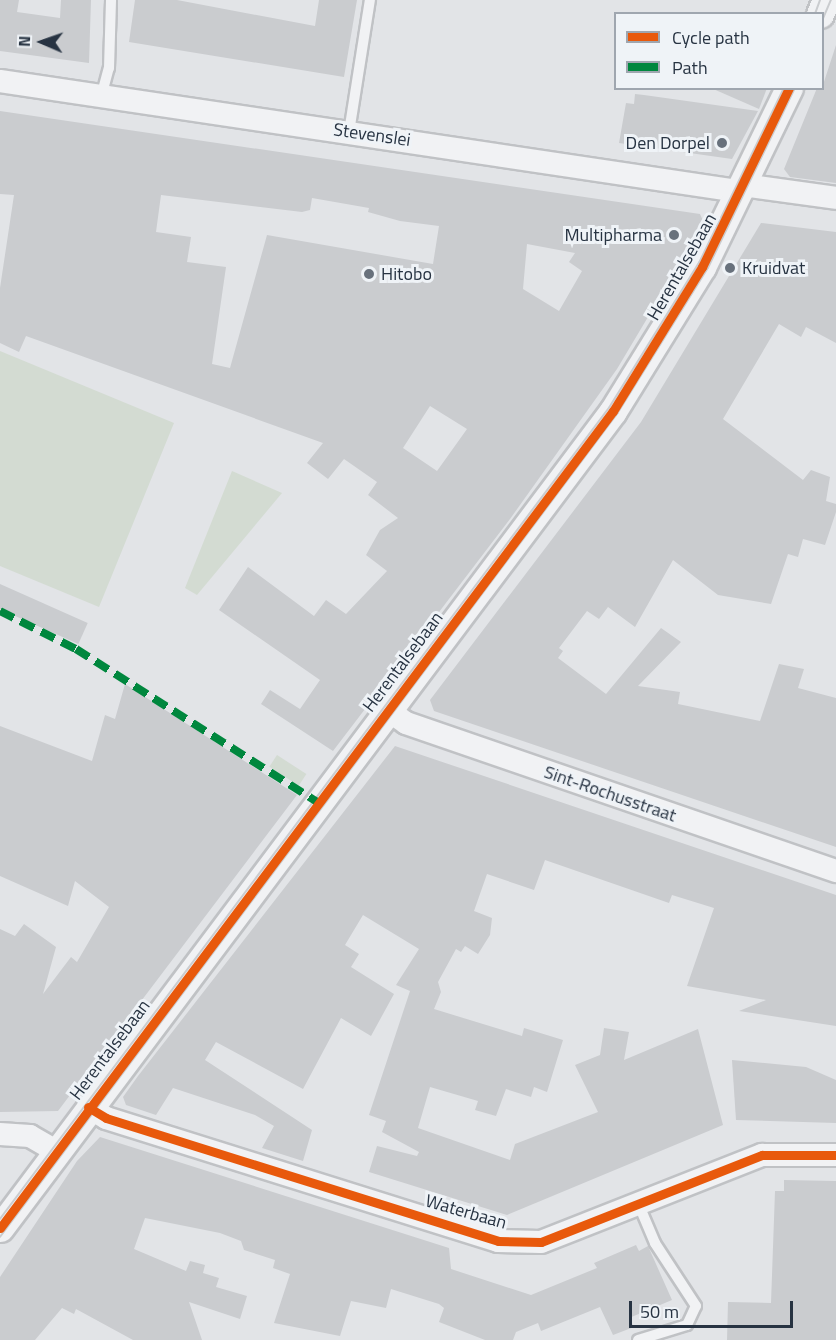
<!DOCTYPE html>
<style>
body{margin:0}
#map{position:relative;width:836px;height:1340px;overflow:hidden;background:#e2e4e7;font-family:"Titillium Web",sans-serif}
div>[style]{position:absolute}
.green>*{inset:0;background:#d3dbd2;transform-origin:0 0}
.building>*{inset:0;background:#cacccf;transform-origin:0 0}
.roads{filter:drop-shadow(2px 0 #c0c2c5) drop-shadow(-2px 0 #c0c2c5) drop-shadow(0 2px #c0c2c5) drop-shadow(0 -2px #c0c2c5)}
.service>*{height:10px;margin:-5px;padding:0 5px;transform-origin:5px;border-radius:5px;background:#f1f2f4}
.minor>*{height:22px;margin:-11px;padding:0 11px;transform-origin:11px;border-radius:11px;background:#f1f2f4}
.tertiary>*{height:27px;margin:-13.5px;padding:0 13.5px;transform-origin:13.5px;border-radius:13.5px;background:#f1f2f4}
.tram>*{height:1.5px;margin:-0.75px;padding:0 0.75px;transform-origin:0.75px;border-radius:0.75px;background:#cacccf}
.quiet>*{height:8px;margin-top:-4px;transform-origin:0;background:repeating-linear-gradient(90deg,#00873e 0 15px,transparent 0 23px)}
.cycleway>*{height:9px;margin:-4.5px;padding:0 4.5px;transform-origin:4.5px;border-radius:4.5px;background:#e8590c}
.dots>*{width:16px;height:16px;translate:-50% -50%;box-sizing:border-box;border:3px solid #eff3f7;border-radius:50%}
span{translate:-50% -50%;white-space:nowrap;text-align:center;line-height:1.15;-webkit-text-stroke:6px #eff3f7;paint-order:stroke}
.street-label{font-size:18px;color:#273342}
.poi-label{font-size:18px;color:#273342}
.right{translate:-100% -50%;text-align:right}
.left{translate:0 -50%;text-align:left}
.legend{position:absolute;left:614px;top:12px;width:210px;height:78px;box-sizing:border-box;background:#eff3f7;border:2px solid #9fa6af;margin:0;padding:8px 10px;list-style:none;font-size:18px;color:#273342}
.legend li{display:flex;align-items:center;gap:12px;height:30px}
.legend b{width:30px;border:2px solid #9fa6af}
.north{position:absolute;left:12px;top:12px;width:60px;height:60px;-webkit-text-stroke:4px #eff3f7;paint-order:stroke;rotate:272deg;font-size:16px;font-weight:700;line-height:24px;text-align:center;color:#273342}
.north::after{content:'';display:block;margin:auto;width:21px;height:27px;background:#273342;clip-path:polygon(50% 0,100% 100%,50% 72%,0 100%)}
.scale{position:absolute;left:629px;top:1301px;width:164px;height:27px;box-sizing:border-box;border:3px solid #273342;border-top:0;padding-left:8px;font-size:18px;line-height:21px;white-space:nowrap;color:#273342;-webkit-text-stroke:4px #eff3f7;paint-order:stroke}
</style>
<div id="map">
<div class="green">
<i style="clip-path:polygon(0 351px,174px 423px,99px 607px,0 566px)"></i>
<i style="clip-path:polygon(232px 471px,282px 493px,197px 595px,185px 588px)"></i>
<i style="left:277px;top:755px;width:35px;height:14px;rotate:33deg"></i>
</div>
<div class="building">
<i style="clip-path:polygon(0 0,19px 0,17px 12px,60px 18px,61px 0,91px 0,89px 63px,0 51px)"></i>
<i style="clip-path:polygon(135px 0,177px 0,315px 26px,319px 0,357px 0,344px 77px,129px 42px)"></i>
<i style="clip-path:polygon(836px 45px,836px 183px,790px 177px,784px 169px,817px 88px,822px 88px)"></i>
<i style="clip-path:polygon(711px 88px,767px 88px,759px 109px)"></i>
<i style="clip-path:polygon(635px 94px,644px 95px,758px 111px,732px 159px,619px 143px,626px 103px,634px 104px)"></i>
<i style="clip-path:polygon(evenodd,0 111px,700px 214px,704px 223px,617px 369px,510px 519px,333px 751px,261px 704px,270px 690px,300px 709px,320px 680px,219px 610px,248px 567px,314px 616px,326px 600px,346px 614px,387px 571px,366px 555px,380px 530px,398px 518px,368px 495px,377px 482px,344px 459px,328px 479px,307px 463px,323px 443px,26px 336px,19px 352px,0 343px,0 288px,14px 195px,0 194px,0 111px,161px 195px,302px 212px,310px 210px,312px 198px,369px 208px,368px 212px,400px 221px,439px 226px,433px 264px,267px 235px,230px 368px,212px 364px,226px 267px,187px 262px,191px 237px,156px 232px,161px 195px,0 111px,527px 244px,575px 253px,569px 262px,582px 271px,559px 311px,523px 289px,527px 244px,0 111px,430px 406px,467px 429px,437px 471px,403px 448px,430px 406px)"></i>
<i style="clip-path:polygon(761px 223px,836px 232px,836px 343px,806px 327px,801px 337px,779px 324px,723px 419px,803px 480px,811px 470px,830px 477px,826px 501px,836px 504px,836px 512px,825px 545px,803px 539px,798px 557px,788px 554px,771px 604px,718px 595px,673px 560px,635px 627px,608px 607px,599px 619px,587px 611px,559px 648px,563px 651px,558px 658px,606px 694px,661px 628px,681px 642px,638px 686px,680px 692px,678px 704px,760px 721px,779px 664px,804px 669px,798px 688px,836px 698px,836px 847px,434px 711px,430px 700px,641px 422px)"></i>
<i style="left:0;top:584px;width:96px;height:23px;rotate:24deg"></i>
<i style="clip-path:polygon(125px 684px,297px 795px,58px 1111px,0 1112px,0 929px,15px 936px,24px 924px,56px 947px,43px 994px,71px 957px,77px 962px,109px 907px,75px 881px,68px 906px,0 876px,0 726px,92px 761px,105px 715px,115px 719px)"></i>
<i style="clip-path:polygon(395px 746px,836px 895px,836px 1026px,739px 1011px,766px 1000px,687px 986px,714px 908px,672px 895px,669px 903px,545px 860px,534px 890px,487px 874px,474px 911px,492px 918px,490px 935px,478px 954px,465px 946px,461px 952px,456px 949px,438px 982px,441px 992px,434px 1009px,522px 1036px,524px 1028px,563px 1040px,547px 1092px,534px 1087px,531px 1097px,506px 1089px,496px 1116px,475px 1110px,478px 1101px,430px 1087px,418px 1128px,510px 1160px,515px 1144px,598px 1112px,575px 1065px,600px 1055px,604px 1028px,629px 1032px,624px 1060px,698px 1029px,723px 1125px,507px 1215px,369px 1172px,377px 1146px,417px 1156px,419px 1152px,382px 1132px,386px 1121px,369px 1115px,410px 991px,396px 985px,419px 949px,363px 915px,345px 945px,359px 954px,351px 967px,394px 994px,371px 1036px,341px 1018px,303px 1089px,216px 1042px,205px 1060px,312px 1130px,303px 1161px,262px 1148px,274px 1126px,255px 1115px,173px 1088px,156px 1115px,126px 1105px,123px 1097px,138px 1076px)"></i>
<i style="clip-path:polygon(732px 1060px,806px 1067px,836px 1080px,836px 1123px,736px 1120px)"></i>
<i style="clip-path:polygon(100px 1137px,449px 1248px,451px 1269px,531px 1295px,597px 1268px,594px 1263px,636px 1245px,639px 1251px,648px 1246px,672px 1300px,629px 1318px,634px 1327px,613px 1335px,600px 1307px,541px 1331px,538px 1323px,516px 1332px,513px 1340px,485px 1340px,439px 1322px,444px 1308px,439px 1304px,391px 1289px,386px 1308px,351px 1301px,340px 1336px,274px 1323px,290px 1274px,273px 1268px,275px 1260px,244px 1250px,241px 1241px,220px 1233px,145px 1218px,134px 1249px,186px 1271px,190px 1261px,205px 1265px,203px 1273px,219px 1278px,216px 1287px,247px 1296px,240px 1319px,189px 1302px,202px 1340px,133px 1340px,76px 1309px,74px 1314px,62px 1308px,35px 1340px,0 1340px,0 1277px,77px 1161px)"></i>
<i style="clip-path:polygon(784px 1180px,836px 1181px,836px 1340px,727px 1340px,728px 1302px,771px 1303px,775px 1191px,784px 1191px)"></i>
</div>
<div class="roads">
<div class="service">
<i style="left:101px;top:97px;width:30px;rotate:-75deg"></i>
<i style="left:109px;top:68px;width:68px;rotate:-88.3deg"></i>
<i style="left:349px;top:132px;width:134px;rotate:-81deg"></i>
<i style="left:638px;top:1340px;width:51px;rotate:-17deg"></i>
<i style="left:687px;top:1325px;width:21px;rotate:-65deg"></i>
<i style="left:696px;top:1306px;width:75px;rotate:-123.1deg"></i>
<i style="left:655px;top:1243px;width:43px;rotate:-113deg"></i>
</div>
<div class="minor">
<i style="left:0;top:81px;width:745px;rotate:8.49deg"></i>
<i style="left:737px;top:191px;width:14px;rotate:-21deg"></i>
<i style="left:750px;top:186px;width:87px;rotate:7.9deg"></i>
<i style="left:388px;top:710px;width:22px;rotate:36deg"></i>
<i style="left:406px;top:723px;width:455px;rotate:19deg"></i>
<i style="left:88px;top:1107px;width:21px;rotate:31deg"></i>
<i style="left:106px;top:1118px;width:411px;rotate:17.4deg"></i>
<i style="left:498px;top:1241px;width:43px;rotate:1.3deg"></i>
<i style="left:541px;top:1242px;width:238px;rotate:-21.5deg"></i>
<i style="left:762px;top:1155px;width:74px"></i>
<i style="left:0;top:1134px;width:30px;rotate:4deg"></i>
<i style="left:30px;top:1136px;width:28px;rotate:30deg"></i>
</div>
<div class="tertiary">
<i style="left:820px;top:14px;width:15px;rotate:-67deg"></i>
<i style="left:0;top:1228px;width:1021px;rotate:-53.12deg"></i>
<i style="left:613px;top:411px;width:169px;rotate:-58.3deg"></i>
<i style="left:702px;top:267px;width:199px;rotate:-64.1deg"></i>
</div>
</div>
<div class="tram">
<i style="left:815px;top:14px;width:15px;rotate:-70deg"></i>
<i style="left:822px;top:21px;width:23px;rotate:-67deg"></i>
<i style="left:0;top:1219px;width:1014px;rotate:-53.1deg"></i>
<i style="left:609px;top:408px;width:171px;rotate:-58.2deg"></i>
<i style="left:699px;top:263px;width:195px;rotate:-64.1deg"></i>
<i style="left:0;top:1237px;width:1029px;rotate:-53.14deg"></i>
<i style="left:617px;top:414px;width:172px;rotate:-58.1deg"></i>
<i style="left:708px;top:268px;width:200px;rotate:-64.2deg"></i>
</div>
<div class="quiet">
<i style="left:0;top:611px;width:85px;rotate:26.6deg"></i>
<i style="left:76px;top:649px;width:285px;rotate:32.4deg"></i>
</div>
<div class="cycleway">
<i style="left:88px;top:1107px;width:21px;rotate:31deg"></i>
<i style="left:106px;top:1118px;width:411px;rotate:17.4deg"></i>
<i style="left:498px;top:1241px;width:43px;rotate:1.3deg"></i>
<i style="left:541px;top:1242px;width:238px;rotate:-21.5deg"></i>
<i style="left:762px;top:1155px;width:74px"></i>
<i style="left:0;top:1228px;width:1021px;rotate:-53.12deg"></i>
<i style="left:613px;top:411px;width:169px;rotate:-58.3deg"></i>
<i style="left:702px;top:267px;width:199px;rotate:-64.1deg"></i>
</div>
<div class="dots">
<i style="left:722px;top:143px;background:#68717c"></i>
<i style="left:674px;top:235px;background:#68717c"></i>
<i style="left:730px;top:268px;background:#68717c"></i>
<i style="left:369px;top:274px;background:#68717c"></i>
</div>
<div class="street-label">
<span style="left:372px;top:135px;rotate:8deg">Stevenslei</span>
<span style="left:682px;top:267px;rotate:-60deg">Herentalsebaan</span>
<span style="left:403px;top:662px;rotate:-53deg">Herentalsebaan</span>
<span style="left:610px;top:794px;rotate:19deg">Sint-Rochusstraat</span>
<span style="left:110px;top:1050px;rotate:-53deg">Herentalsebaan</span>
<span style="left:466px;top:1212px;rotate:16deg">Waterbaan</span>
</div>
<div class="poi-label">
<span class="right" style="left:710px;top:143px">Den Dorpel</span>
<span class="right" style="left:662px;top:235px">Multipharma</span>
<span class="left" style="left:742px;top:268px">Kruidvat</span>
<span class="left" style="left:381px;top:274px">Hitobo</span>
</div>
<ul class="legend">
<li><b style="height:8px;background:#e8590c"></b>Cycle path</li>
<li><b style="height:8px;background:#00873e"></b>Path</li>
</ul>
<div class="north">N</div>
<div class="scale">50 m</div>
</div>
